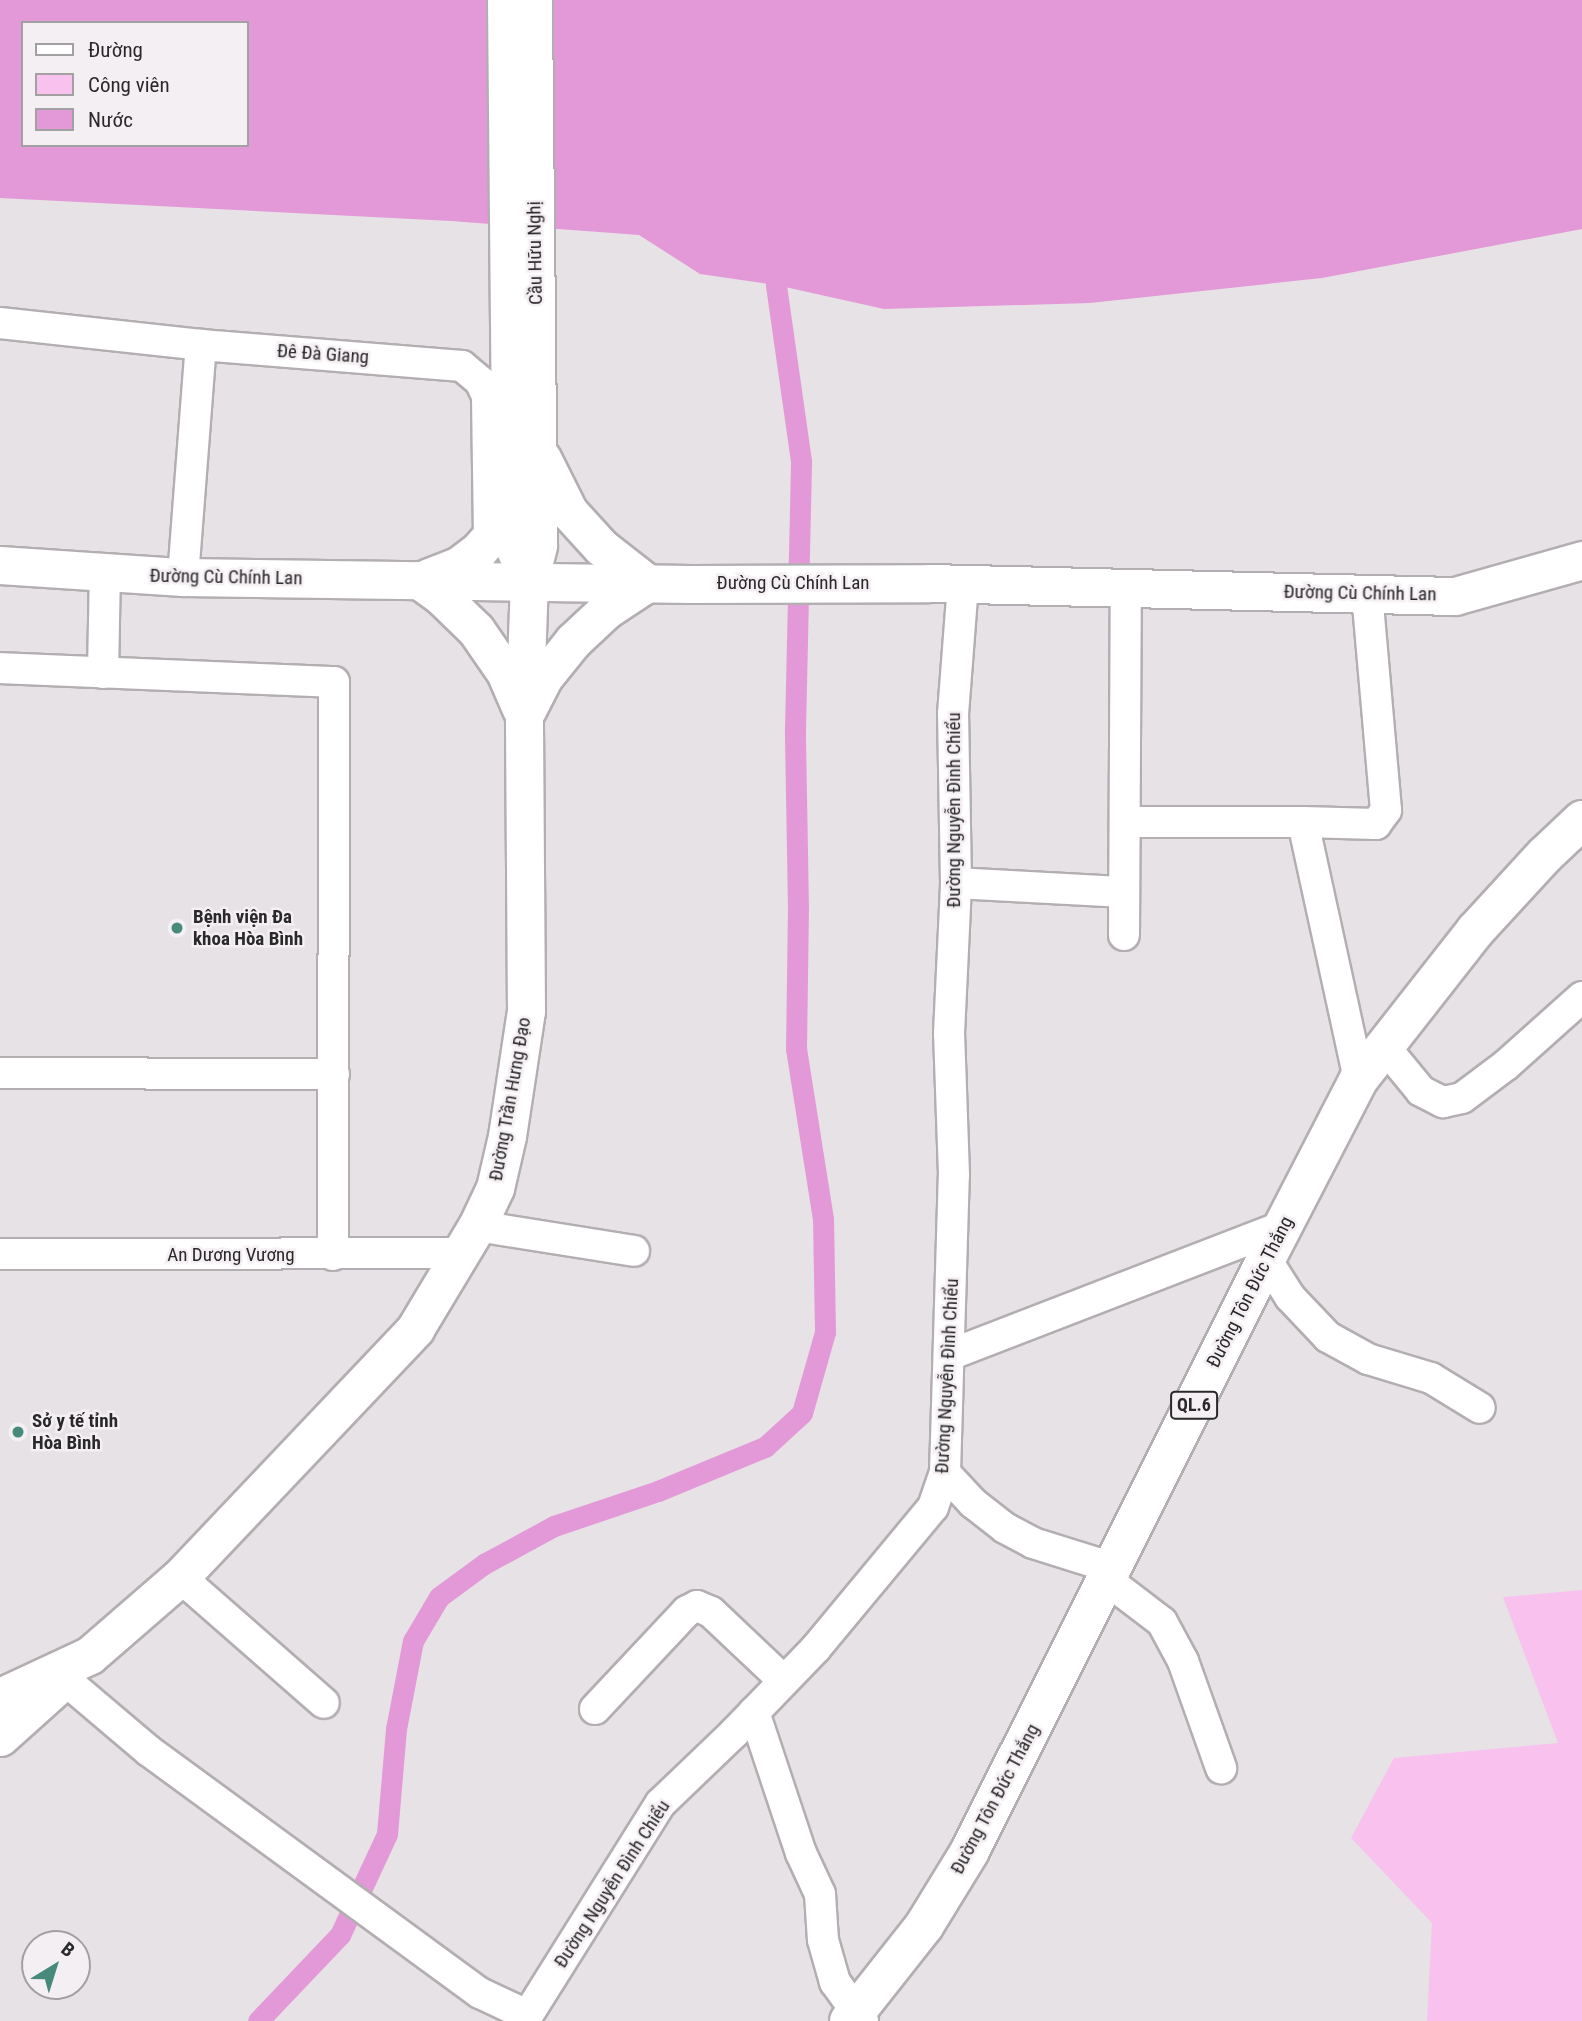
<!DOCTYPE html>
<meta charset="utf-8">
<style>
body{margin:0}
#map{position:relative;width:1582px;height:2021px;overflow:hidden;background:#e7e2e6;font-family:"Roboto Condensed",sans-serif}
div>[style]{position:absolute}
.green>*{inset:0;background:#f8c1ee}
.water>*{inset:0;background:#e399d7}
.canal>*{height:21px;margin:-10.5px;padding:0 10.5px;transform-origin:10.5px;border-radius:10.5px;background:#e399d7}
.roads{filter:drop-shadow(2px 0 #b3aeb2) drop-shadow(-2px 0 #b3aeb2) drop-shadow(0 2px #b3aeb2) drop-shadow(0 -2px #b3aeb2)}
.minor>*{height:30px;margin:-15px;padding:0 15px;transform-origin:15px;border-radius:15px;background:#fff}
.major>*{height:37px;margin:-18.5px;padding:0 18.5px;transform-origin:18.5px;border-radius:18.5px;background:#fff}
.highway>*{height:38px;margin:-19px;padding:0 19px;transform-origin:19px;border-radius:19px;background:#fff}
.dots>*{width:19px;height:19px;translate:-50% -50%;box-sizing:border-box;border:4px solid #f4eff3;border-radius:50%}
span{translate:-50% -50%;white-space:nowrap;text-align:center;line-height:1.15;-webkit-text-stroke:5px #f4eff3;paint-order:stroke}
.shield-label span{padding:2px 5px;background:#f4eff3;border:2px solid;border-radius:5px;-webkit-text-stroke-width:0}
.shield-label{font-size:18px;color:#2a292a;font-weight:700}
.street-label{font-size:19px;color:#2a292a}
.poi-label{font-size:19px;color:#2a292a;font-weight:700}
.left{translate:0 -50%;text-align:left}
.legend{position:absolute;left:21px;top:21px;width:228px;height:126px;box-sizing:border-box;background:#f4eff3;border:2px solid #a3a0a3;margin:0;padding:9px 12px;list-style:none;font-size:21px;color:#2a292a}
.legend li{display:flex;align-items:center;gap:14px;height:35px}
.legend b{width:35px;border:2px solid #a3a0a3}
.north{position:absolute;left:21px;top:1930px;width:70px;height:70px;box-sizing:border-box;background:#f4eff3;border:2px solid #a3a0a3;border-radius:50%;rotate:38deg;font-size:19px;font-weight:700;line-height:28px;text-align:center;color:#2a292a}
.north::after{content:'';display:block;margin:auto;width:24px;height:32px;background:#478a7c;clip-path:polygon(50% 0,100% 100%,50% 72%,0 100%)}
</style>
<div id="map">
<div class="green">
<i style="clip-path:polygon(1582px 1590px,1582px 2021px,1427px 2021px,1432px 1923px,1351px 1838px,1394px 1758px,1558px 1743px,1503px 1597px)"></i>
</div>
<div class="water">
<i style="clip-path:polygon(evenodd,0 0,1582px 0,1582px 229px,1322px 278px,1090px 303px,884px 309px,776px 285px,700px 274px,639px 235px,451px 221px,0 198px,0 0,23px 23px,247px 23px,247px 145px,23px 145px,23px 23px)"></i>
</div>
<div class="canal">
<i style="left:258px;top:2021px;width:119px;rotate:-46.4deg"></i>
<i style="left:340px;top:1935px;width:111px;rotate:-65deg"></i>
<i style="left:387px;top:1834px;width:105px;rotate:-85.1deg"></i>
<i style="left:396px;top:1729px;width:90px;rotate:-79.1deg"></i>
<i style="left:413px;top:1641px;width:51px;rotate:-59.4deg"></i>
<i style="left:439px;top:1597px;width:56px;rotate:-36.3deg"></i>
<i style="left:484px;top:1564px;width:80px;rotate:-28.5deg"></i>
<i style="left:554px;top:1526px;width:110px;rotate:-18.6deg"></i>
<i style="left:658px;top:1491px;width:116px;rotate:-22.4deg"></i>
<i style="left:765px;top:1447px;width:50px;rotate:-42.6deg"></i>
<i style="left:802px;top:1413px;width:84px;rotate:-74.1deg"></i>
<i style="left:825px;top:1332px;width:113px;rotate:-91deg"></i>
<i style="left:823px;top:1219px;width:172px;rotate:-99deg"></i>
<i style="left:796px;top:1049px;width:140px;rotate:-89.2deg"></i>
<i style="left:798px;top:909px;width:180px;rotate:-91deg"></i>
<i style="left:795px;top:729px;width:268px;rotate:-88.7deg"></i>
<i style="left:801px;top:461px;width:178px;rotate:-98.1deg"></i>
</div>
<div class="roads">
<div class="minor">
<i style="left:0;top:323px;width:202px;rotate:6.2deg"></i>
<i style="left:201px;top:345px;width:262px;rotate:4.6deg"></i>
<i style="left:462px;top:366px;width:23px;rotate:40deg"></i>
<i style="left:480px;top:381px;width:17px;rotate:65deg"></i>
<i style="left:487px;top:396px;width:144px;rotate:89.2deg"></i>
<i style="left:183px;top:577px;width:233px;rotate:-85.6deg"></i>
<i style="left:0;top:668px;width:334px;rotate:2.4deg"></i>
<i style="left:334px;top:682px;width:573px;rotate:90.1deg"></i>
<i style="left:103px;top:673px;width:101px;rotate:-88.9deg"></i>
<i style="left:1125px;top:822px;width:178px"></i>
<i style="left:956px;top:883px;width:168px;rotate:3.1deg"></i>
<i style="left:1124px;top:935px;width:347px;rotate:-89.7deg"></i>
<i style="left:1384px;top:1046px;width:58px;rotate:50.6deg"></i>
<i style="left:1421px;top:1091px;width:25px;rotate:27deg"></i>
<i style="left:1443px;top:1102px;width:19px;rotate:-12deg"></i>
<i style="left:1462px;top:1098px;width:55px;rotate:-36.9deg"></i>
<i style="left:1506px;top:1065px;width:102px;rotate:-41.8deg"></i>
<i style="left:0;top:1073px;width:334px;rotate:0.2deg"></i>
<i style="left:1359px;top:1079px;width:263px;rotate:-102.3deg"></i>
<i style="left:1303px;top:822px;width:73px;rotate:1.6deg"></i>
<i style="left:1376px;top:824px;width:17px;rotate:-54deg"></i>
<i style="left:1386px;top:810px;width:217px;rotate:-95deg"></i>
<i style="left:477px;top:1226px;width:159px;rotate:9deg"></i>
<i style="left:0;top:1254px;width:461px;rotate:-0.1deg"></i>
<i style="left:1266px;top:1259px;width:45px;rotate:57.7deg"></i>
<i style="left:1290px;top:1297px;width:55px;rotate:46.5deg"></i>
<i style="left:1328px;top:1337px;width:46px;rotate:28.8deg"></i>
<i style="left:1368px;top:1359px;width:66px;rotate:16.8deg"></i>
<i style="left:1431px;top:1378px;width:57px;rotate:31.5deg"></i>
<i style="left:949px;top:1355px;width:358px;rotate:-21.1deg"></i>
<i style="left:945px;top:1473px;width:41px;rotate:47deg"></i>
<i style="left:973px;top:1503px;width:41px;rotate:38deg"></i>
<i style="left:1005px;top:1528px;width:32px;rotate:28deg"></i>
<i style="left:1033px;top:1543px;width:84px;rotate:17.4deg"></i>
<i style="left:180px;top:1577px;width:191px;rotate:41.2deg"></i>
<i style="left:1107px;top:1580px;width:69px;rotate:37.4deg"></i>
<i style="left:1162px;top:1622px;width:44px;rotate:61.7deg"></i>
<i style="left:1183px;top:1661px;width:114px;rotate:70.4deg"></i>
<i style="left:64px;top:1679px;width:111px;rotate:40.3deg"></i>
<i style="left:149px;top:1751px;width:410px;rotate:36.2deg"></i>
<i style="left:480px;top:1993px;width:52px;rotate:25.1deg"></i>
<i style="left:595px;top:1709px;width:134px;rotate:-46.8deg"></i>
<i style="left:687px;top:1611px;width:11px;rotate:-27deg"></i>
<i style="left:697px;top:1606px;width:15px;rotate:23deg"></i>
<i style="left:711px;top:1612px;width:100px;rotate:43.4deg"></i>
<i style="left:754px;top:1712px;width:149px;rotate:71.6deg"></i>
<i style="left:801px;top:1853px;width:45px;rotate:65.1deg"></i>
<i style="left:820px;top:1894px;width:46px;rotate:86.3deg"></i>
<i style="left:823px;top:1940px;width:44px;rotate:74.1deg"></i>
<i style="left:835px;top:1982px;width:48px;rotate:54.3deg"></i>
<i style="left:524px;top:2021px;width:257px;rotate:-57.9deg"></i>
<i style="left:661px;top:1803px;width:101px;rotate:-43.8deg"></i>
<i style="left:734px;top:1733px;width:118px;rotate:-46deg"></i>
<i style="left:816px;top:1648px;width:183px;rotate:-50.3deg"></i>
<i style="left:933px;top:1507px;width:36px;rotate:-71deg"></i>
<i style="left:945px;top:1473px;width:298px;rotate:-88.3deg"></i>
<i style="left:954px;top:1175px;width:141px;rotate:-92deg"></i>
<i style="left:949px;top:1034px;width:151px;rotate:-87.3deg"></i>
<i style="left:956px;top:883px;width:169px;rotate:-91deg"></i>
<i style="left:953px;top:714px;width:130px;rotate:-85.6deg"></i>
</div>
<div class="major">
<i style="left:506px;top:0;width:540px;rotate:89.47deg"></i>
<i style="left:511px;top:540px;width:46px;rotate:66.8deg"></i>
<i style="left:0;top:565px;width:183px;rotate:3.8deg"></i>
<i style="left:183px;top:577px;width:508px;rotate:0.79deg"></i>
<i style="left:691px;top:584px;width:238px;rotate:-0.2deg"></i>
<i style="left:929px;top:583px;width:526px;rotate:1.42deg"></i>
<i style="left:1455px;top:596px;width:132px;rotate:-15.8deg"></i>
<i style="left:429px;top:577px;width:31px;rotate:-21deg"></i>
<i style="left:458px;top:566px;width:26px;rotate:-37deg"></i>
<i style="left:479px;top:550px;width:29px;rotate:-49deg"></i>
<i style="left:498px;top:528px;width:28px;rotate:-64deg"></i>
<i style="left:419px;top:580px;width:29px;rotate:36deg"></i>
<i style="left:442px;top:597px;width:47px;rotate:44.1deg"></i>
<i style="left:476px;top:630px;width:51px;rotate:55.4deg"></i>
<i style="left:505px;top:672px;width:40px;rotate:66.6deg"></i>
<i style="left:527px;top:710px;width:37px;rotate:-63deg"></i>
<i style="left:544px;top:677px;width:46px;rotate:-51.1deg"></i>
<i style="left:573px;top:641px;width:45px;rotate:-43.2deg"></i>
<i style="left:606px;top:610px;width:49px;rotate:-33.4deg"></i>
<i style="left:647px;top:583px;width:58px;rotate:-142deg"></i>
<i style="left:601px;top:547px;width:47px;rotate:-132.4deg"></i>
<i style="left:569px;top:512px;width:60px;rotate:-116.6deg"></i>
<i style="left:0;top:1697px;width:99px;rotate:-25deg"></i>
<i style="left:90px;top:1655px;width:119px;rotate:-40.9deg"></i>
<i style="left:180px;top:1577px;width:342px;rotate:-46.5deg"></i>
<i style="left:415px;top:1329px;width:120px;rotate:-59deg"></i>
<i style="left:477px;top:1226px;width:42px;rotate:-64.7deg"></i>
<i style="left:495px;top:1188px;width:53px;rotate:-77deg"></i>
<i style="left:507px;top:1136px;width:126px;rotate:-81.4deg"></i>
<i style="left:526px;top:1011px;width:294px;rotate:-90.4deg"></i>
<i style="left:524px;top:717px;width:135px;rotate:-87.9deg"></i>
<i style="left:529px;top:582px;width:38px;rotate:-76deg"></i>
<i style="left:538px;top:545px;width:545px;rotate:-90.53deg"></i>
<i style="left:0;top:1737px;width:82px;rotate:-42deg"></i>
</div>
<div class="highway">
<i style="left:849px;top:2021px;width:121px;rotate:-51.7deg"></i>
<i style="left:924px;top:1926px;width:88px;rotate:-58.5deg"></i>
<i style="left:970px;top:1851px;width:662px;rotate:-63.43deg"></i>
<i style="left:1266px;top:1259px;width:203px;rotate:-62.7deg"></i>
<i style="left:1359px;top:1079px;width:188px;rotate:-51.9deg"></i>
<i style="left:1475px;top:931px;width:103px;rotate:-47.4deg"></i>
<i style="left:1545px;top:855px;width:51px;rotate:-43.4deg"></i>
</div>
</div>
<div class="dots">
<i style="left:177px;top:928px;background:#478a7c"></i>
<i style="left:18px;top:1432px;background:#478a7c"></i>
</div>
<div class="shield-label">
<span style="left:1194px;top:1405px">QL.6</span>
</div>
<div class="street-label">
<span style="left:535px;top:253px;rotate:-91deg">Cầu Hữu Nghị</span>
<span style="left:323px;top:354px;rotate:4deg">Đê Đà Giang</span>
<span style="left:226px;top:577px;rotate:1deg">Đường Cù Chính Lan</span>
<span style="left:793px;top:583px">Đường Cù Chính Lan</span>
<span style="left:1360px;top:593px;rotate:1deg">Đường Cù Chính Lan</span>
<span style="left:954px;top:810px;rotate:-90deg">Đường Nguyễn Đình Chiểu</span>
<span style="left:510px;top:1099px;rotate:-80deg">Đường Trần Hưng Đạo</span>
<span style="left:231px;top:1255px">An Dương Vương</span>
<span style="left:1250px;top:1292px;rotate:-63deg">Đường Tôn Đức Thắng</span>
<span style="left:947px;top:1376px;rotate:-87deg">Đường Nguyễn Đình Chiểu</span>
<span style="left:995px;top:1799px;rotate:-62deg">Đường Tôn Đức Thắng</span>
<span style="left:612px;top:1884px;rotate:-57deg">Đường Nguyễn Đình Chiểu</span>
</div>
<div class="poi-label">
<span class="left" style="left:193px;top:928px">Bệnh viện Đa<br>khoa Hòa Bình</span>
<span class="left" style="left:32px;top:1432px">Sở y tế tỉnh<br>Hòa Bình</span>
</div>
<ul class="legend">
<li><b style="height:9px;background:#fff"></b>Đường</li>
<li><b style="height:19px;background:#f8c1ee"></b>Công viên</li>
<li><b style="height:19px;background:#e399d7"></b>Nước</li>
</ul>
<div class="north">B</div>
</div>
